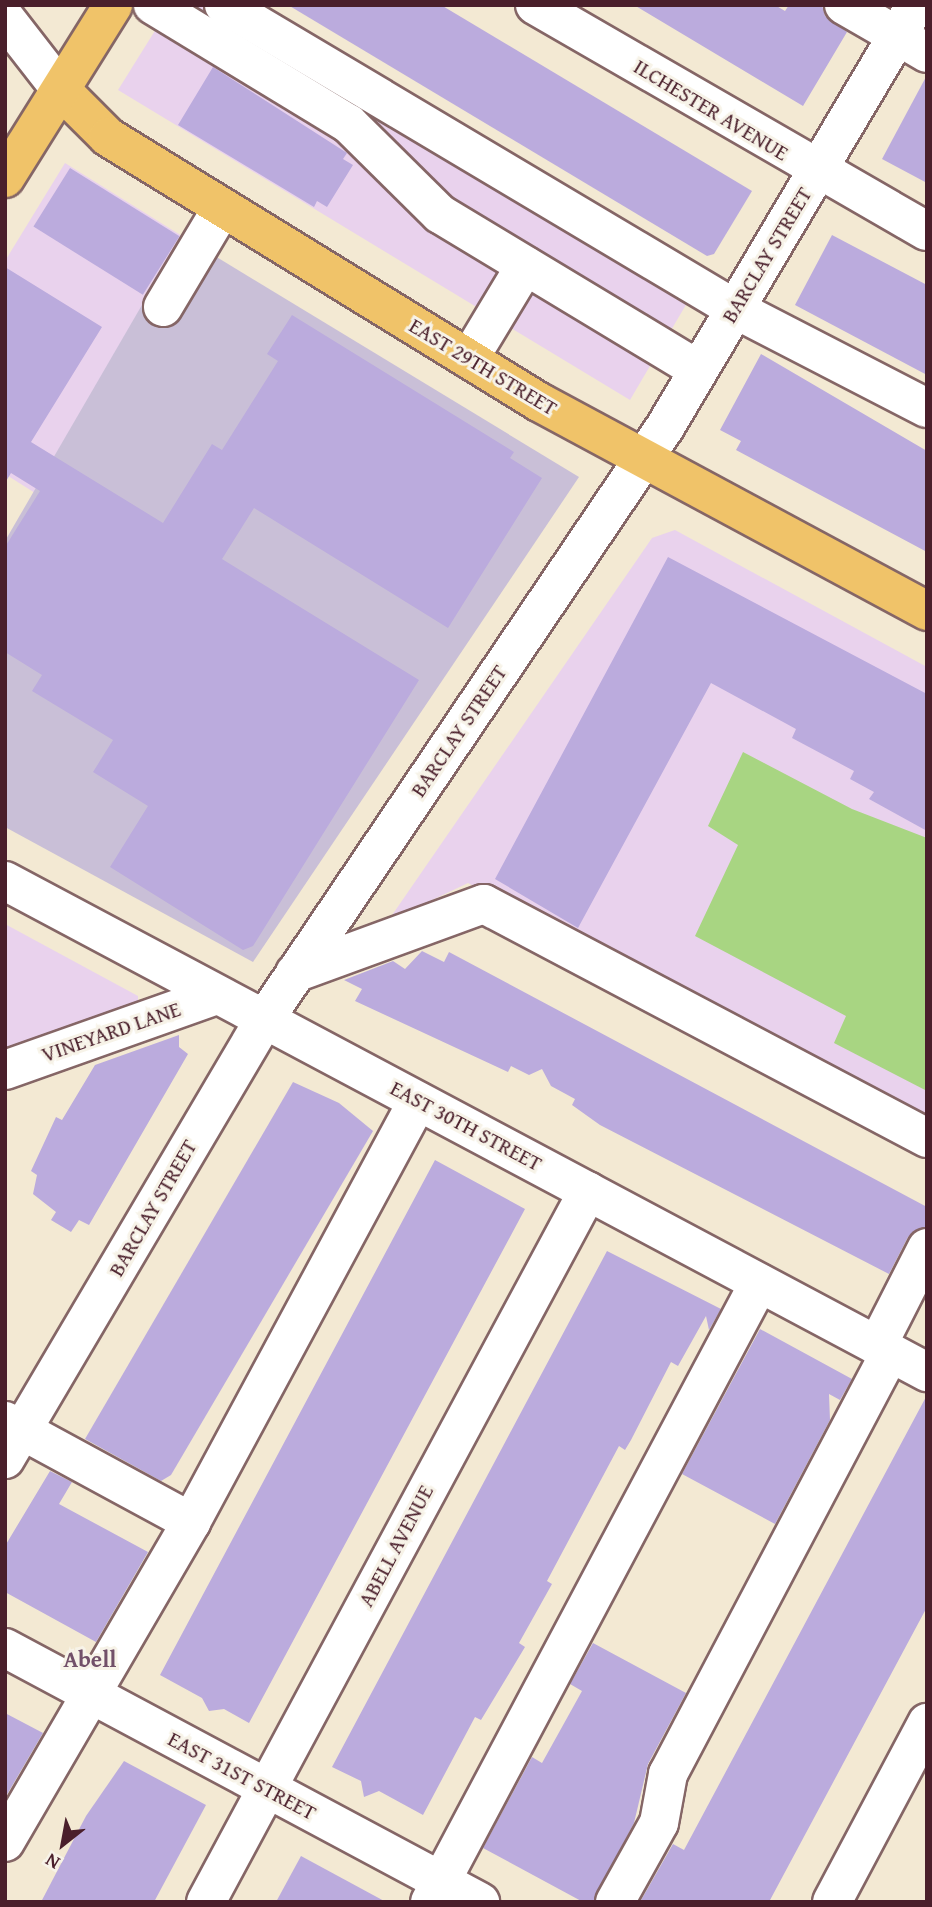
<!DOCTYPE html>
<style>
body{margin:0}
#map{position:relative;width:932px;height:1907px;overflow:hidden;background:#f3e9d3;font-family:"Gentium Book Plus",serif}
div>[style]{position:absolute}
.built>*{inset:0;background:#e9d2ed}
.industrial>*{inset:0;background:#c9bfd7}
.green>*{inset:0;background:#a8d582}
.building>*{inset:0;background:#bbabdd;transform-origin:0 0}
.roads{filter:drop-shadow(2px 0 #856666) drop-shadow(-2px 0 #856666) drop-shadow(0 2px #856666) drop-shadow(0 -2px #856666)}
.minor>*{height:38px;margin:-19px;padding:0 19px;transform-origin:19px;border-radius:19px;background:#fff}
.major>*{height:38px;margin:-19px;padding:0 19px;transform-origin:19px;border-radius:19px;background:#f0c369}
span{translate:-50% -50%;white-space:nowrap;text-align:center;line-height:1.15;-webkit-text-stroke:6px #f7f3e8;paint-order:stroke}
.street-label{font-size:21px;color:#4a1f2b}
.neighbourhood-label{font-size:23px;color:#725069;font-weight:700}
.frame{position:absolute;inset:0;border:7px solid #4a1f2b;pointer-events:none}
.north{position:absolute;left:28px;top:1809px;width:70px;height:70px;-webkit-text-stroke:5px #f7f3e8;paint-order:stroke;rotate:211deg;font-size:19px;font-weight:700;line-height:28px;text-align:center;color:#4a1f2b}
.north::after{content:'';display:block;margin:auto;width:24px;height:32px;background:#4a1f2b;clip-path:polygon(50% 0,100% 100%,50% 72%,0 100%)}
</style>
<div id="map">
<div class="built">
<i style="clip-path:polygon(171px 5px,224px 5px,697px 286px,630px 400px,118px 90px)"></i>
<i style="clip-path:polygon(65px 163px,182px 236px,35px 493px,5px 474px,5px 261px)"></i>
<i style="clip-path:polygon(675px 530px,927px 667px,927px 1131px,468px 883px,388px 921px,652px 538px)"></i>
<i style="clip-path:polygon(5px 924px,138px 996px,138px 1004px,5px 1048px)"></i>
</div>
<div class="industrial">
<i style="clip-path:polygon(182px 236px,579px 477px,253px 962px,5px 827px,5px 541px)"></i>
</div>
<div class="green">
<i style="clip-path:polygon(743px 752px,852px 809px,927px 838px,927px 1091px,834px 1043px,846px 1016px,695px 936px,738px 845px,708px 826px)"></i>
</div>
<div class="building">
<i style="clip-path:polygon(288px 5px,441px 5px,752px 191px,714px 254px,707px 256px)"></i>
<i style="clip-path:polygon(634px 5px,775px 5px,785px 11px,789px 5px,822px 5px,825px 16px,847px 32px,803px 106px)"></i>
<i style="clip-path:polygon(213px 67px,347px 153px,343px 159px,353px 165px,327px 207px,317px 201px,314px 207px,178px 125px)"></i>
<i style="clip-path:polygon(927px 75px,927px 183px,882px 159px)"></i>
<i style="left:70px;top:168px;width:129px;height:69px;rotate:32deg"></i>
<i style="clip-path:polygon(832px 235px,927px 285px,927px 375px,795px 305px)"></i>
<i style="clip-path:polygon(5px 267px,102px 327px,31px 442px,163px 523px,212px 444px,222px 450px,278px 361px,267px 354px,292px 315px,514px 452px,510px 458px,542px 478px,448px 628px,254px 508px,222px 559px,419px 680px,253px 946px,243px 950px,110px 867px,148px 806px,93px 772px,113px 740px,32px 691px,42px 675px,5px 652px,5px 547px,40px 491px,11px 473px,5px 483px)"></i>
<i style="clip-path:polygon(761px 354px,927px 451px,927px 552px,736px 450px,741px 441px,720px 430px)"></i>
<i style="clip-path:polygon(668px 557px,927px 694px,927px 831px,869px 799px,874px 792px,850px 779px,854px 771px,792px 738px,796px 729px,711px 683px,578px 928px,495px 879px)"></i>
<i style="clip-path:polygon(422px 951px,444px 962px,449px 952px,927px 1207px,927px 1226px,908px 1237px,889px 1274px,600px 1125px,572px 1105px,575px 1099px,551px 1086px,542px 1069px,529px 1075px,511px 1066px,508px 1072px,355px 1001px,362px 989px,344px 980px,393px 961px,405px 969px)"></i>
<i style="clip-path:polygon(179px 1035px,179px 1047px,188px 1054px,89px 1225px,79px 1220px,71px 1232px,51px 1220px,56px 1212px,33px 1194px,37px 1175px,31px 1171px,56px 1117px,62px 1120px,95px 1065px)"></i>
<i style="clip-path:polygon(293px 1082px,339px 1103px,373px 1131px,171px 1475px,161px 1481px,85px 1439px)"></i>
<i style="clip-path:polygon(435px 1160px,525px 1209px,249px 1723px,224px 1709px,209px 1711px,202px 1698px,160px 1675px)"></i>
<i style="clip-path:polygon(607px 1251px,721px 1309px,709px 1330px,706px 1316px,678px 1366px,671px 1362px,631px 1440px,625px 1450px,619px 1446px,547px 1581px,552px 1584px,519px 1643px,525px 1647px,481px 1720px,475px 1717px,423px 1815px,379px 1791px,364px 1797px,361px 1781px,332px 1767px)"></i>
<i style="clip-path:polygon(760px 1329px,852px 1379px,840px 1400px,829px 1394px,830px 1420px,775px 1524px,682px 1474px)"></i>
<i style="clip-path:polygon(927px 1395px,927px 1607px,769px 1902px,640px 1902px,673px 1844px,684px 1850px)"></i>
<i style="clip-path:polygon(50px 1471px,72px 1482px,59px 1504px,148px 1552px,96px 1642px,5px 1592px,5px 1546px)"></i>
<i style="clip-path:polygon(593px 1643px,686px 1693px,648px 1764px,634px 1823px,593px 1902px,583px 1902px,483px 1848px,532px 1757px,542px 1763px,582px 1691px,570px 1684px)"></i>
<i style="clip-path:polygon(5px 1713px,43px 1733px,5px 1798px)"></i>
<i style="clip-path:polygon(124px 1761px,206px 1805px,154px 1902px,41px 1902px,86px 1816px)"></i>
<i style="clip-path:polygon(301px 1856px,386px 1902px,276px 1902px)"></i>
</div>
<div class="roads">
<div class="minor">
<i style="left:153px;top:5px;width:229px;rotate:31.3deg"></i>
<i style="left:349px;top:124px;width:128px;rotate:44.7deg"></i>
<i style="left:440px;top:214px;width:302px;rotate:31.1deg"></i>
<i style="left:224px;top:5px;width:595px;rotate:30.75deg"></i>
<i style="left:735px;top:309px;width:216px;rotate:27.3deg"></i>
<i style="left:535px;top:5px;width:452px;rotate:30deg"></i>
<i style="left:844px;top:5px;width:96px;rotate:30deg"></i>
<i style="left:5px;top:18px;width:91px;rotate:52.1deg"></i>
<i style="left:163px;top:307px;width:115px;rotate:-59.2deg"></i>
<i style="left:469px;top:359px;width:109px;rotate:-58.9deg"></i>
<i style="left:5px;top:881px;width:1045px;rotate:28.04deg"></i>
<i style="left:295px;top:973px;width:201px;rotate:-20.1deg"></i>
<i style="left:484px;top:904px;width:501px;rotate:27.84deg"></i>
<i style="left:5px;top:1070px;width:225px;rotate:-19.5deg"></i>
<i style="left:877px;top:1346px;width:110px;rotate:-63deg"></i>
<i style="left:5px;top:1421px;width:212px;rotate:28.5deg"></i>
<i style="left:5px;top:1459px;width:510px;rotate:-59.46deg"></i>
<i style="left:264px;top:1020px;width:716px;rotate:-55.93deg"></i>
<i style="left:665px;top:427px;width:491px;rotate:-59.3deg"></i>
<i style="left:5px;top:1648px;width:539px;rotate:28.14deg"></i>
<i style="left:5px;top:1842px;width:370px;rotate:-59.8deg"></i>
<i style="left:191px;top:1522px;width:478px;rotate:-61.7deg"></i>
<i style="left:206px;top:1902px;width:807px;rotate:-61.75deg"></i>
<i style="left:430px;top:1902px;width:701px;rotate:-62.01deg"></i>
<i style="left:615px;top:1902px;width:90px;rotate:-60.9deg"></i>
<i style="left:659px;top:1823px;width:50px;rotate:-79.6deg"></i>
<i style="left:668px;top:1774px;width:476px;rotate:-62.2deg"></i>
<i style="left:832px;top:1902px;width:203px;rotate:-62deg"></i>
</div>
<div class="major">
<i style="left:61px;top:90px;width:66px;rotate:45deg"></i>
<i style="left:108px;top:137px;width:506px;rotate:31.59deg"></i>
<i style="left:539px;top:402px;width:441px;rotate:28.3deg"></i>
<i style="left:5px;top:178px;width:204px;rotate:-58deg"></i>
</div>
</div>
<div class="street-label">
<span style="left:711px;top:110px;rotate:31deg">ILCHESTER AVENUE</span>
<span style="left:767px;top:255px;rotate:-59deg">BARCLAY STREET</span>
<span style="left:483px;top:367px;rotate:31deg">EAST 29TH STREET</span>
<span style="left:459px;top:731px;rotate:-56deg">BARCLAY STREET</span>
<span style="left:111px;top:1032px;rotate:-19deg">VINEYARD LANE</span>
<span style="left:466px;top:1126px;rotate:28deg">EAST 30TH STREET</span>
<span style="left:153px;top:1208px;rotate:-60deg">BARCLAY STREET</span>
<span style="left:396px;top:1546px;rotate:-62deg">ABELL AVENUE</span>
<span style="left:242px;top:1776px;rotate:28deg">EAST 31ST STREET</span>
</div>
<div class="neighbourhood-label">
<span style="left:90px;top:1659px">Abell</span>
</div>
<div class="frame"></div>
<div class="north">N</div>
</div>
